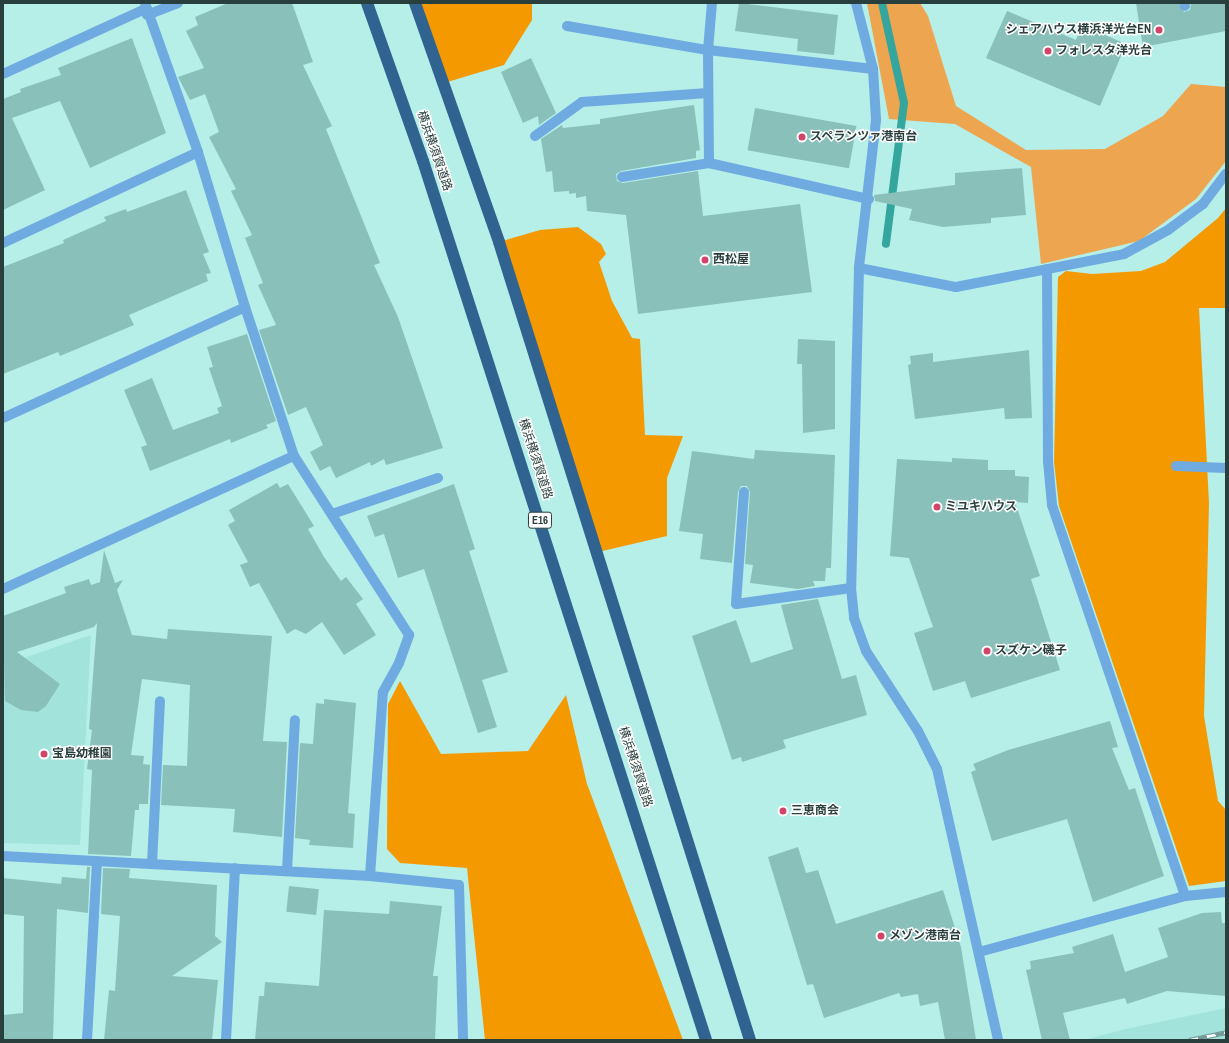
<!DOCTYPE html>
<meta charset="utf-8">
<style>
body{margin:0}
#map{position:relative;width:1229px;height:1043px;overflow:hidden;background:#b6eee8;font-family:"Archivo Narrow","Noto Sans JP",sans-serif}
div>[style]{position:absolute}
.built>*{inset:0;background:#a2e3dc}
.green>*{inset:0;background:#eea54f}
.forest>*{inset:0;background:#f59900}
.stream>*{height:8px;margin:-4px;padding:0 4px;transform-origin:4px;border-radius:4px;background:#34a69d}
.building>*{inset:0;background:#89c0ba;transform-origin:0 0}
.minor>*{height:10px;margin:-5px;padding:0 5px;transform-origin:5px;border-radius:5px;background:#6faae1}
.highway>*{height:12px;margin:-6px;padding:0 6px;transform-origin:6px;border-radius:6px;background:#316390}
.rail>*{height:4.5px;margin-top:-2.25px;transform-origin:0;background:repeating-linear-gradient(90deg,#fff 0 9px,#719894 0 18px);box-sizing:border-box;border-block:1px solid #719894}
.dots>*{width:11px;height:11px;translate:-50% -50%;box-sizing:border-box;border:2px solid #fff;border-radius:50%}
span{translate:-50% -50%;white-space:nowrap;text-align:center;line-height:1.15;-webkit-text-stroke:3px #fff;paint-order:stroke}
.shield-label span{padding:1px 3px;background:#fff;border:1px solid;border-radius:3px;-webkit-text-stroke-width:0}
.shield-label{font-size:11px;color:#293f3d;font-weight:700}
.poi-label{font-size:12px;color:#293f3d;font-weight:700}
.right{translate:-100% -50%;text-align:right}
.left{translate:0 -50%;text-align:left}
.street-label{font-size:12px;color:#293f3d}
.frame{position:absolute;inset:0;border:4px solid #293f3d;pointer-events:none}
</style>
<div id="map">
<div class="built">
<i style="clip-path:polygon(91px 635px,80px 845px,3px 843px,3px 665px)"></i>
<i style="clip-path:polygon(1226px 1008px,1226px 1040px,1084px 1040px,1126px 1029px)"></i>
</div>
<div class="green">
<i style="clip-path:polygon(867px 3px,920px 3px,928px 16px,956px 106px,1026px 150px,1105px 149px,1163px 116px,1191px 84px,1226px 87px,1226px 161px,1196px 199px,1139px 241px,1041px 264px,1031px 167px,955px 124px,889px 119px)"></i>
</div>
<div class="forest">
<i style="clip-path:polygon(415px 3px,532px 3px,532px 20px,504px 65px,444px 83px)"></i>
<i style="clip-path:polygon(1226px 208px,1226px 308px,1199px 308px,1209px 503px,1204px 716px,1218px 801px,1226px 810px,1226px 881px,1189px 886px,1059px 506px,1054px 462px,1058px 277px,1066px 271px,1092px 274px,1141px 271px,1165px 262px,1218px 218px)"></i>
<i style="clip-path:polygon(578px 227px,601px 244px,606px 254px,599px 262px,612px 301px,632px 338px,640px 339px,645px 435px,683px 436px,667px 478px,667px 536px,598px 552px,499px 242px,540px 230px)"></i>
<i style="clip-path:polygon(400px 681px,441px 754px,528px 751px,566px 695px,587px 784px,683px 1040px,485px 1040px,467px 868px,400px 863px,387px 849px,388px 704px)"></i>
</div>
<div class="stream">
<i style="left:882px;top:3px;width:102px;rotate:77.6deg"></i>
<i style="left:904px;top:103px;width:142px;rotate:97.3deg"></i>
</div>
<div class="building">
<i style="clip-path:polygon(228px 3px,292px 3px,313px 62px,303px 65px,332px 126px,326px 129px,380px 263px,374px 265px,398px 317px,443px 448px,386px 465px,384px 459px,371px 466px,370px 462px,336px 478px,330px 466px,320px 471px,310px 452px,323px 445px,306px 407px,288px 415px,259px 330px,276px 325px,258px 285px,263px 283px,245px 238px,252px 235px,231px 191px,236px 189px,209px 137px,219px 132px,205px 94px,190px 100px,178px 77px,204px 68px,186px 31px,198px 25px,195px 17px)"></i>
<i style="clip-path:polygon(739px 3px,838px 15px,834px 55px,797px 51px,798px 39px,735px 31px)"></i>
<i style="clip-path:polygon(1136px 3px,1178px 3px,1184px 12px,1190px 10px,1191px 3px,1226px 3px,1226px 31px,1143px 47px)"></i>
<i style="clip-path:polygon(1007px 11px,1076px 40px,1082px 25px,1126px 44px,1100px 106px,986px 58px)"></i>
<i style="clip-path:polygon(132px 38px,166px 133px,90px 168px,60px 101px,12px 118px,45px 190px,3px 210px,3px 99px,21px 92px,20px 89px,61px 75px,58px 68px)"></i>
<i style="clip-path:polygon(531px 58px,556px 113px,539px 125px,538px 116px,523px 123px,501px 72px)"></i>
<i style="clip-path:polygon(694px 105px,700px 150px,696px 151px,696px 158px,621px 171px,616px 174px,617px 181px,623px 183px,698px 171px,703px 216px,800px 204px,812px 292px,638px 314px,626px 215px,587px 211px,586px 196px,576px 198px,576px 193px,569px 194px,569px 191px,554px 192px,552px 171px,546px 172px,541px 139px,562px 125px,563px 128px,600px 124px,600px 119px)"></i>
<i style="left:755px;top:108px;width:103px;height:43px;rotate:10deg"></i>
<i style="clip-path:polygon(1022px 168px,1026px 215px,991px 218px,991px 223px,943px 227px,909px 220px,912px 209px,875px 201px,874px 195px,955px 185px,955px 173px)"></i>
<i style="clip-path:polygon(186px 190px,209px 252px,203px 254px,211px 273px,206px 274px,208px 281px,129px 315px,134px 325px,60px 356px,58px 352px,3px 374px,3px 267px,64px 243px,63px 240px,106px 221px,104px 217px,126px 209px,127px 212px)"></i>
<i style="clip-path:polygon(247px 334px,276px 421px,266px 425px,268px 428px,231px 443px,230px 439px,150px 471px,141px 447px,147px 445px,124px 390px,152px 378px,173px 430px,219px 413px,217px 408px,222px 406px,209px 368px,213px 367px,207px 347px)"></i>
<i style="clip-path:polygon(798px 339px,835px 341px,835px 429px,803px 433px,802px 364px,797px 364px)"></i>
<i style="clip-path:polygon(1029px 350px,1032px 418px,1005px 419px,1004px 408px,915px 419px,908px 365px,911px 364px,910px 356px,933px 353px,933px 362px)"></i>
<i style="clip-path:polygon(755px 450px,835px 455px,831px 568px,826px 568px,825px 581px,813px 581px,815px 586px,798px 589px,750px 583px,753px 565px,745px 564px,750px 492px,747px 486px,741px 486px,738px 492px,732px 563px,700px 559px,703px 534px,679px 531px,692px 451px,754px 459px)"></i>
<i style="clip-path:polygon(952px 458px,988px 460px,988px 470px,1015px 470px,1015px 476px,1029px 477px,1028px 503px,1015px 502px,1040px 576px,1031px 579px,1060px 670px,971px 698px,965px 681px,933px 691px,914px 633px,933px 627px,909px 558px,890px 556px,897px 459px,952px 462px)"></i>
<i style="clip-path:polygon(277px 483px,280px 488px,288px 484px,314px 526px,308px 529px,324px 557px,341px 581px,346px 577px,363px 599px,356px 604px,376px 635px,344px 655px,322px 622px,306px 634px,295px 629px,287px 634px,259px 583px,250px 587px,240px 565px,248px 562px,228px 525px,235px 521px,229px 510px)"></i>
<i style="clip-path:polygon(454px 484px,475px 549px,469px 551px,508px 672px,482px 680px,497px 727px,478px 733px,424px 569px,398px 578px,384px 534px,375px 537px,367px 516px)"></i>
<i style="clip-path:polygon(104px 550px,115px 583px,123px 580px,117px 590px,132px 635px,167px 639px,168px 629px,272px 636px,263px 741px,287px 742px,282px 837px,233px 832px,235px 809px,161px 805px,163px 765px,187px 766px,190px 685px,142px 679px,131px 755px,144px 756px,143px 764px,150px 765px,148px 804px,139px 804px,139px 810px,135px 810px,131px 856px,88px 854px,92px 770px,87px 769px,92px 730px,89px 729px,97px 623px,94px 627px,17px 652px,60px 684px,46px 706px,38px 712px,21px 710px,5px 701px,3px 616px,66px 593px,64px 587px,89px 579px,91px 585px,100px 582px)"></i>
<i style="clip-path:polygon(818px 599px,842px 679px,856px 675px,867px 715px,783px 740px,786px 748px,742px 762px,741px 757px,732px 760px,692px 636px,736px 620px,751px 663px,793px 649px,781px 605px)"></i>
<i style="clip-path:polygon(324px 699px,356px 703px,348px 813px,355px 814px,353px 848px,309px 845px,310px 840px,295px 838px,300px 743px,313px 744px,316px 703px,324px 704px)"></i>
<i style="clip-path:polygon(1110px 721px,1118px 747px,1112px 748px,1129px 790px,1135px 788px,1164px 876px,1093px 902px,1067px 819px,992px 841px,971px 772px,976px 770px,973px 764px,1008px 750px)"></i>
<i style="clip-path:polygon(798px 847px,806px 873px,818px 870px,836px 924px,943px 890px,961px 947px,976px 1040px,945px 1040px,938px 1002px,920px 1006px,918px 994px,901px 997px,899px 993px,824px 1018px,813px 984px,807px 985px,768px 857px)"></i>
<i style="clip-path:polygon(87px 867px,90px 867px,88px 913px,57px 909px,53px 1040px,3px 1040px,3px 1015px,23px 1013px,24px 916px,3px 914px,3px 878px,61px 884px,62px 877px,86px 879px)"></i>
<i style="clip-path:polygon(103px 868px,130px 869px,129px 878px,217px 885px,215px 936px,222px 942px,172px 976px,218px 980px,212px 1040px,104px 1040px,109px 990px,115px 991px,120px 916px,101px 914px)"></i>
<i style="left:289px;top:886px;width:30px;height:26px;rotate:6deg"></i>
<i style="clip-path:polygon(390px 901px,442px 906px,433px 976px,438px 976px,435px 1040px,255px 1040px,259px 996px,264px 996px,265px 982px,319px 986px,324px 910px,389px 914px)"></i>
<i style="clip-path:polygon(1221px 912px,1222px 923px,1226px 923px,1226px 996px,1167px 991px,1127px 1004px,1125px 998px,1063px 1013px,1070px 1040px,1042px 1040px,1026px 970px,1031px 969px,1030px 961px,1074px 953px,1072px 947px,1113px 934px,1125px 972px,1168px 957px,1158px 928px,1202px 913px)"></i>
</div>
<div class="minor">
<i style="left:712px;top:3px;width:47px;rotate:94.9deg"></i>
<i style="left:708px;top:50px;width:113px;rotate:89.5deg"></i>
<i style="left:709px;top:163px;width:164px;rotate:12.7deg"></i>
<i style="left:856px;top:3px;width:68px;rotate:75.6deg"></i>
<i style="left:873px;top:69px;width:51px;rotate:86.6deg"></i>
<i style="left:876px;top:120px;width:149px;rotate:96.6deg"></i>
<i style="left:859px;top:268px;width:320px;rotate:91.4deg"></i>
<i style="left:851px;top:588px;width:30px;rotate:84deg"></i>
<i style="left:854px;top:618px;width:35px;rotate:70deg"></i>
<i style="left:866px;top:651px;width:95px;rotate:57deg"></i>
<i style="left:918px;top:731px;width:42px;rotate:63.4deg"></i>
<i style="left:937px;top:769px;width:278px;rotate:77.3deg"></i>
<i style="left:1184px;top:3px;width:3px;rotate:72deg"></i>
<i style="left:147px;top:15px;width:33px;rotate:-21deg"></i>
<i style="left:567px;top:26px;width:143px;rotate:9.7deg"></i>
<i style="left:708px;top:50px;width:166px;rotate:6.6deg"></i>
<i style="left:3px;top:74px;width:158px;rotate:-24.6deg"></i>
<i style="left:535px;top:136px;width:58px;rotate:-35.9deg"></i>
<i style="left:582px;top:102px;width:126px;rotate:-4.1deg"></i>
<i style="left:622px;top:177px;width:88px;rotate:-9.1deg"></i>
<i style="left:3px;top:243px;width:215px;rotate:-25deg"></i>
<i style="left:859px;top:268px;width:99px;rotate:11.1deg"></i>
<i style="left:956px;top:287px;width:171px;rotate:-11.1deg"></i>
<i style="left:1124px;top:254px;width:50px;rotate:-28.6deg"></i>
<i style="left:1168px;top:230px;width:44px;rotate:-36.6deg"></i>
<i style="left:1203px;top:204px;width:38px;rotate:-53deg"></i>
<i style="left:1047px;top:269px;width:192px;rotate:89.7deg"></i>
<i style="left:1048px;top:461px;width:44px;rotate:84.8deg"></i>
<i style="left:1052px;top:505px;width:413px;rotate:71.2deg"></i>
<i style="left:3px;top:418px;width:266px;rotate:-24.6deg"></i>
<i style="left:1176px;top:466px;width:50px;rotate:2.3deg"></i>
<i style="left:744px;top:492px;width:112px;rotate:94.1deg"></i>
<i style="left:736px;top:604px;width:116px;rotate:-7.9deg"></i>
<i style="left:332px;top:514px;width:112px;rotate:-18.8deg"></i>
<i style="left:3px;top:589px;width:320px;rotate:-24.6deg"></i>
<i style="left:3px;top:856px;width:368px;rotate:3.1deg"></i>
<i style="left:370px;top:876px;width:184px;rotate:-86deg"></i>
<i style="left:383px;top:692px;width:33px;rotate:-61deg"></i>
<i style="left:399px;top:663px;width:30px;rotate:-70deg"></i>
<i style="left:409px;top:635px;width:213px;rotate:-122.7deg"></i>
<i style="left:294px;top:456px;width:157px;rotate:-108.2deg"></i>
<i style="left:245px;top:307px;width:162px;rotate:-106.9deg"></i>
<i style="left:198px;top:152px;width:158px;rotate:-109.6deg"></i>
<i style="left:152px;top:864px;width:163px;rotate:-87.2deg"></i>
<i style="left:287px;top:871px;width:151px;rotate:-87deg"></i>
<i style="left:370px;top:876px;width:89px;rotate:5.8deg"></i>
<i style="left:459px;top:885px;width:155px;rotate:88.5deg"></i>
<i style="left:979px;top:952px;width:213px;rotate:-15.2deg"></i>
<i style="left:1185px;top:896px;width:41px;rotate:-5.6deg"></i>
<i style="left:87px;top:1040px;width:179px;rotate:-86.8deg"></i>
<i style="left:226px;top:1040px;width:172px;rotate:-87deg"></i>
</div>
<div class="highway">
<i style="left:367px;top:3px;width:168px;rotate:70.5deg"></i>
<i style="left:423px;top:161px;width:923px;rotate:72.15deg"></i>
<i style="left:415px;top:3px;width:253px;rotate:70.6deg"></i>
<i style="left:499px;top:242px;width:837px;rotate:72.54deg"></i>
</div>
<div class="rail">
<i style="left:1189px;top:1040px;width:38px;rotate:-12deg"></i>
</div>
<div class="dots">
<i style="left:1159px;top:30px;background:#d3446b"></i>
<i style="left:1048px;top:51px;background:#d3446b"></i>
<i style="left:802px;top:137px;background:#d3446b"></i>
<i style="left:705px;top:260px;background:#d3446b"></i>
<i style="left:937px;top:507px;background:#d3446b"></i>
<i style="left:987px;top:651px;background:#d3446b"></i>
<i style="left:44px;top:754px;background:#d3446b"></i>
<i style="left:783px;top:811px;background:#d3446b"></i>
<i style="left:881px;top:936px;background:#d3446b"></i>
</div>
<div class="shield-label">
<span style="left:540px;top:520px">E16</span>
</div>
<div class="poi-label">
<span class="right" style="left:1151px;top:30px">シェアハウス横浜洋光台EN</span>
<span class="left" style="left:1056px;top:51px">フォレスタ洋光台</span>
<span class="left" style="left:810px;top:137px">スペランツァ港南台</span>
<span class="left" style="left:713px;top:260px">西松屋</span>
<span class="left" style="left:945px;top:507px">ミユキハウス</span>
<span class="left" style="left:995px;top:651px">スズケン磯子</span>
<span class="left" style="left:52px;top:754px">宝島幼稚園</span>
<span class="left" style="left:791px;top:811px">三恵商会</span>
<span class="left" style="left:889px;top:936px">メゾン港南台</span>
</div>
<div class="street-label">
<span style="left:434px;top:151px;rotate:71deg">横浜横須賀道路</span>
<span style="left:535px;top:459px;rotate:72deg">横浜横須賀道路</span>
<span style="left:635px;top:767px;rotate:72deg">横浜横須賀道路</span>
</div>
<div class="frame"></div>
</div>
